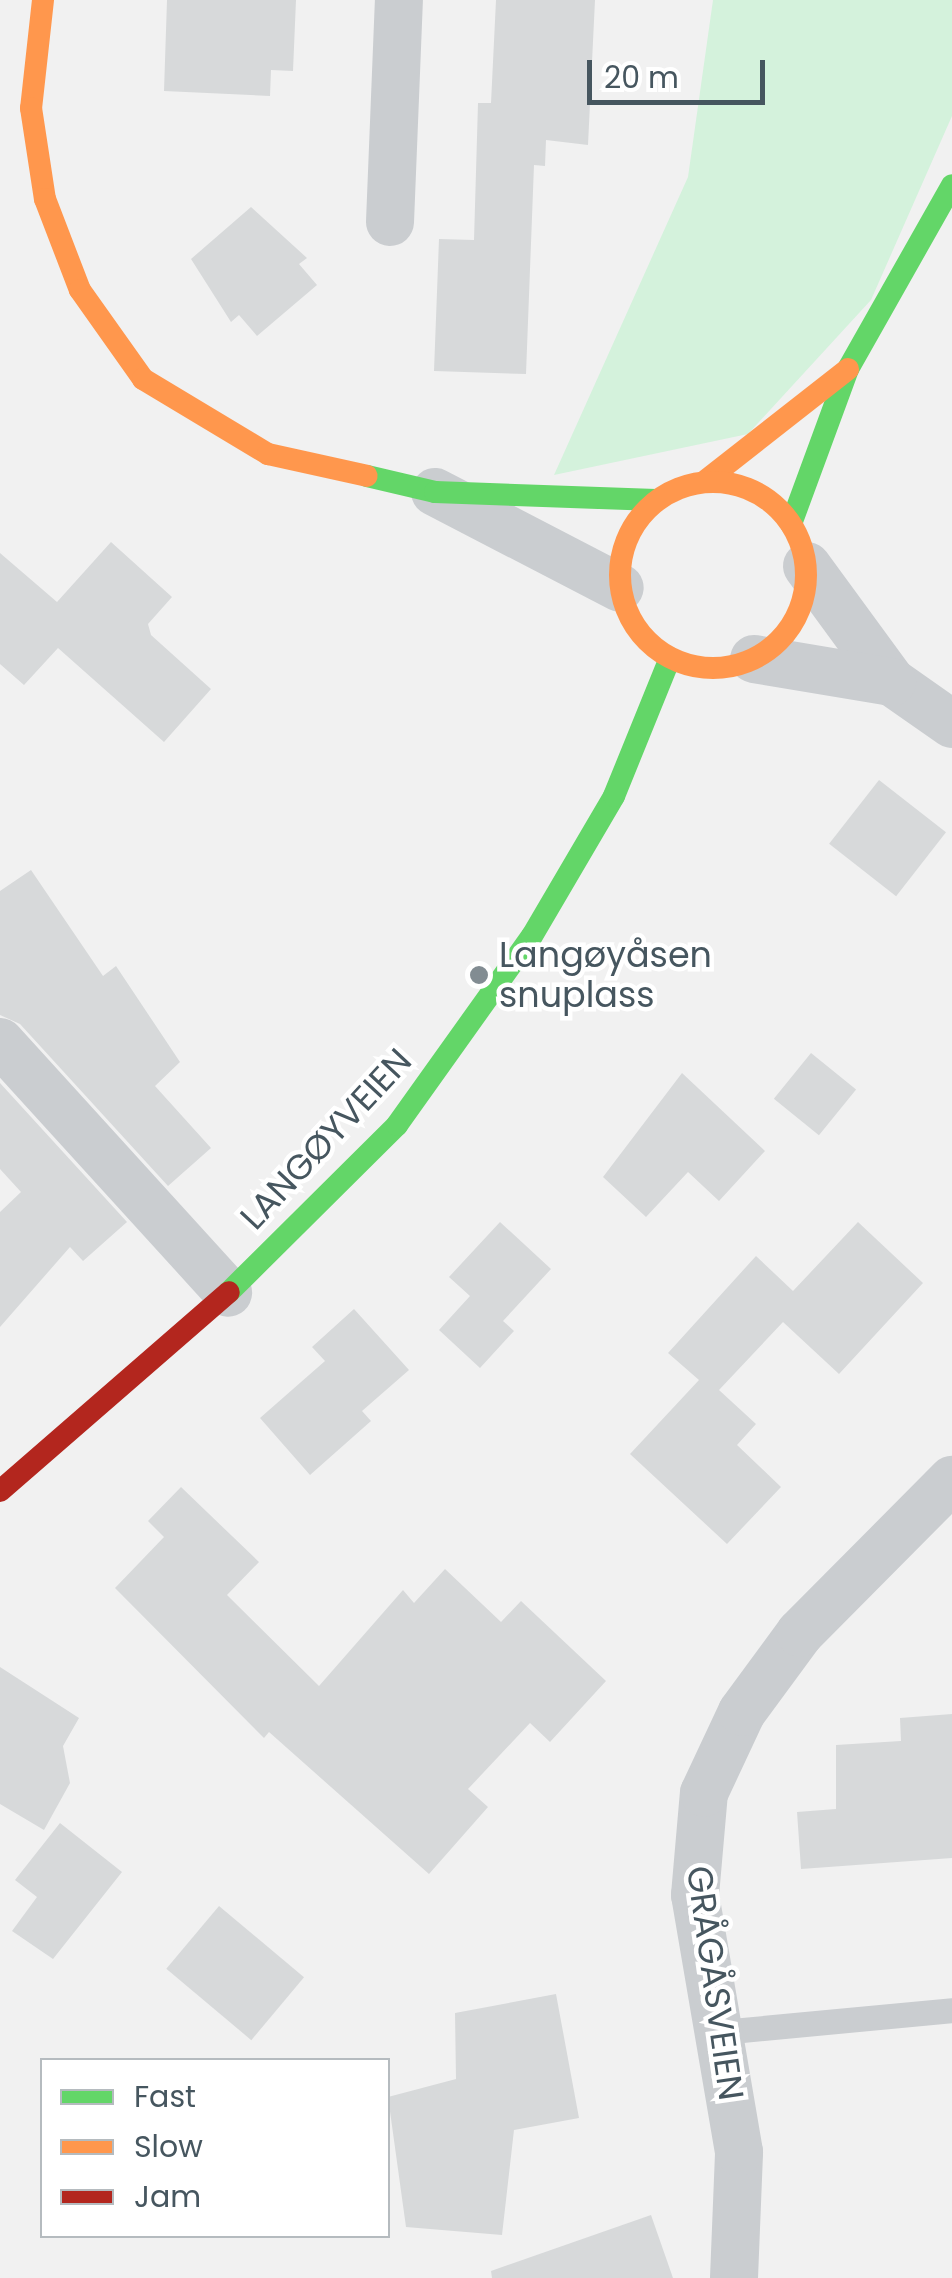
<!DOCTYPE html>
<meta charset="utf-8">
<style>
body{margin:0}
#map{position:relative;width:952px;height:2278px;overflow:hidden;background:#f1f1f1;font-family:Poppins,sans-serif}
div>[style]{position:absolute}
.green>*{inset:0;background:#d4f2dc}
.building>*{inset:0;background:#d7d9da;transform-origin:0 0}
.lane>*{height:25px;margin:-12.5px;padding:0 12.5px;transform-origin:12.5px;border-radius:12.5px;background:#cacdd0}
.street>*{height:48px;margin:-24px;padding:0 24px;transform-origin:24px;border-radius:24px;background:#cacdd0}
.fast>*{height:22px;margin:-11px;padding:0 11px;transform-origin:11px;border-radius:11px;background:#63d668}
.slow>*{height:22px;margin:-11px;padding:0 11px;transform-origin:11px;border-radius:11px;background:#ff974d}
.slow>.ring{margin:-11px;padding:0;box-sizing:content-box;background:none;border:22px solid #ff974d;border-radius:50%}
.jam>*{height:22px;margin:-11px;padding:0 11px;transform-origin:11px;border-radius:11px;background:#b3261e}
.dots>*{width:28px;height:28px;translate:-50% -50%;box-sizing:border-box;border:5px solid #fff;border-radius:50%}
span{translate:-50% -50%;white-space:nowrap;text-align:center;line-height:1.15;-webkit-text-stroke:9px #fff;paint-order:stroke}
.poi-label{font-size:35px;color:#46565f}
.left{translate:0 -50%;text-align:left}
.street-label{font-size:35px;color:#46565f}
.legend{position:absolute;left:40px;top:2058px;width:350px;height:180px;box-sizing:border-box;background:#fff;border:2px solid #b5bbbf;margin:0;padding:12px 18px;list-style:none;font-size:30px;color:#46565f}
.legend li{display:flex;align-items:center;gap:20px;height:50px}
.legend b{width:50px;border:2px solid #b5bbbf}
.scale{position:absolute;left:587px;top:60px;width:178px;height:45px;box-sizing:border-box;border:5px solid #46565f;border-top:0;padding-left:12px;font-size:30px;line-height:35px;white-space:nowrap;color:#46565f;-webkit-text-stroke:8px #fff;paint-order:stroke}
</style>
<div id="map">
<div class="green">
<i style="clip-path:polygon(713px 0,952px 0,952px 116px,871px 300px,748px 434px,554px 475px,688px 177px)"></i>
</div>
<div class="building">
<i style="clip-path:polygon(167px 0,296px 0,293px 71px,271px 70px,270px 96px,164px 91px)"></i>
<i style="clip-path:polygon(496px 0,595px 0,588px 145px,546px 140px,545px 166px,534px 165px,526px 374px,434px 371px,439px 239px,474px 240px,478px 103px,491px 103px)"></i>
<i style="clip-path:polygon(251px 207px,307px 258px,299px 264px,317px 285px,257px 336px,239px 315px,231px 322px,191px 259px)"></i>
<i style="clip-path:polygon(111px 542px,172px 597px,148px 624px,151px 635px,211px 689px,164px 742px,58px 648px,24px 685px,0 664px,0 553px,57px 602px)"></i>
<i style="left:879px;top:780px;width:85px;height:81px;rotate:38deg"></i>
<i style="clip-path:polygon(31px 870px,103px 976px,116px 966px,180px 1062px,155px 1086px,211px 1148px,168px 1186px,20px 1024px,0 1015px,0 891px)"></i>
<i style="left:811px;top:1053px;width:58px;height:59px;rotate:39deg"></i>
<i style="clip-path:polygon(682px 1073px,765px 1151px,719px 1201px,688px 1172px,646px 1217px,603px 1177px)"></i>
<i style="clip-path:polygon(0 1083px,127px 1222px,83px 1261px,70px 1247px,0 1327px,0 1212px,21px 1192px,0 1169px)"></i>
<i style="clip-path:polygon(500px 1222px,551px 1269px,503px 1321px,514px 1331px,480px 1368px,439px 1330px,470px 1296px,449px 1277px)"></i>
<i style="clip-path:polygon(858px 1222px,923px 1283px,839px 1374px,783px 1322px,719px 1390px,756px 1424px,737px 1445px,781px 1487px,727px 1544px,630px 1454px,699px 1380px,668px 1353px,756px 1256px,793px 1291px)"></i>
<i style="clip-path:polygon(354px 1309px,409px 1370px,362px 1411px,371px 1421px,310px 1475px,260px 1418px,325px 1361px,312px 1347px)"></i>
<i style="clip-path:polygon(181px 1487px,259px 1562px,227px 1595px,319px 1686px,403px 1590px,414px 1603px,445px 1569px,501px 1622px,521px 1601px,606px 1681px,550px 1742px,530px 1723px,468px 1789px,488px 1807px,429px 1874px,269px 1732px,264px 1738px,115px 1588px,164px 1537px,148px 1521px)"></i>
<i style="clip-path:polygon(0 1667px,79px 1718px,63px 1746px,70px 1783px,44px 1830px,0 1804px)"></i>
<i style="clip-path:polygon(952px 1714px,952px 1858px,801px 1869px,797px 1812px,836px 1809px,836px 1745px,901px 1741px,900px 1718px)"></i>
<i style="clip-path:polygon(60px 1823px,122px 1872px,53px 1959px,12px 1931px,37px 1897px,15px 1880px)"></i>
<i style="left:219px;top:1906px;width:111px;height:82px;rotate:40deg"></i>
<i style="clip-path:polygon(556px 1994px,579px 2118px,514px 2130px,502px 2235px,406px 2227px,388px 2097px,456px 2079px,455px 2013px)"></i>
<i style="clip-path:polygon(651px 2215px,673px 2278px,492px 2278px,491px 2271px)"></i>
</div>
<div class="lane">
<i style="left:721px;top:2032px;width:232px;rotate:-5.4deg"></i>
</div>
<div class="street">
<i style="left:390px;top:222px;width:222px;rotate:-87.7deg"></i>
<i style="left:435px;top:492px;width:208px;rotate:27.4deg"></i>
<i style="left:807px;top:566px;width:144px;rotate:53.8deg"></i>
<i style="left:892px;top:682px;width:73px;rotate:35deg"></i>
<i style="left:754px;top:659px;width:140px;rotate:9.5deg"></i>
<i style="left:0;top:1042px;width:339px;rotate:47.7deg"></i>
<i style="left:734px;top:2278px;width:126px;rotate:-87.7deg"></i>
<i style="left:739px;top:2152px;width:261px;rotate:-99.7deg"></i>
<i style="left:695px;top:1895px;width:102px;rotate:-85deg"></i>
<i style="left:704px;top:1793px;width:89px;rotate:-64.9deg"></i>
<i style="left:742px;top:1712px;width:98px;rotate:-53.7deg"></i>
<i style="left:800px;top:1633px;width:216px;rotate:-45.2deg"></i>
</div>
<div class="fast">
<i style="left:367px;top:476px;width:70px;rotate:13.2deg"></i>
<i style="left:435px;top:492px;width:221px;rotate:2.1deg"></i>
<i style="left:791px;top:524px;width:165px;rotate:-69.8deg"></i>
<i style="left:848px;top:369px;width:211px;rotate:-60.5deg"></i>
<i style="left:229px;top:1292px;width:237px;rotate:-44.8deg"></i>
<i style="left:397px;top:1125px;width:232px;rotate:-54.5deg"></i>
<i style="left:532px;top:936px;width:162px;rotate:-59.6deg"></i>
<i style="left:614px;top:796px;width:149px;rotate:-67.9deg"></i>
</div>
<div class="slow">
<i style="left:43px;top:0;width:109px;rotate:96.3deg"></i>
<i style="left:31px;top:108px;width:92px;rotate:81.3deg"></i>
<i style="left:45px;top:199px;width:97px;rotate:69deg"></i>
<i style="left:80px;top:290px;width:109px;rotate:54.7deg"></i>
<i style="left:143px;top:379px;width:146px;rotate:31deg"></i>
<i style="left:268px;top:454px;width:101px;rotate:12.5deg"></i>
<i style="left:704px;top:482px;width:183px;rotate:-38.1deg"></i>
<i class="ring" style="left:620px;top:482px;width:164px;height:164px"></i>
</div>
<div class="jam">
<i style="left:0;top:1491px;width:303px;rotate:-41deg"></i>
</div>
<div class="dots">
<i style="left:479px;top:975px;background:#828c92"></i>
</div>
<div class="poi-label">
<span class="left" style="left:499px;top:975px">Langøyåsen<br>snuplass</span>
</div>
<div class="street-label">
<span style="left:326px;top:1139px;rotate:-47deg">LANGØYVEIEN</span>
<span style="left:715px;top:1983px;rotate:82deg">GRÅGÅSVEIEN</span>
</div>
<ul class="legend">
<li><b style="height:12px;background:#63d668"></b>Fast</li>
<li><b style="height:12px;background:#ff974d"></b>Slow</li>
<li><b style="height:12px;background:#b3261e"></b>Jam</li>
</ul>
<div class="scale">20 m</div>
</div>
